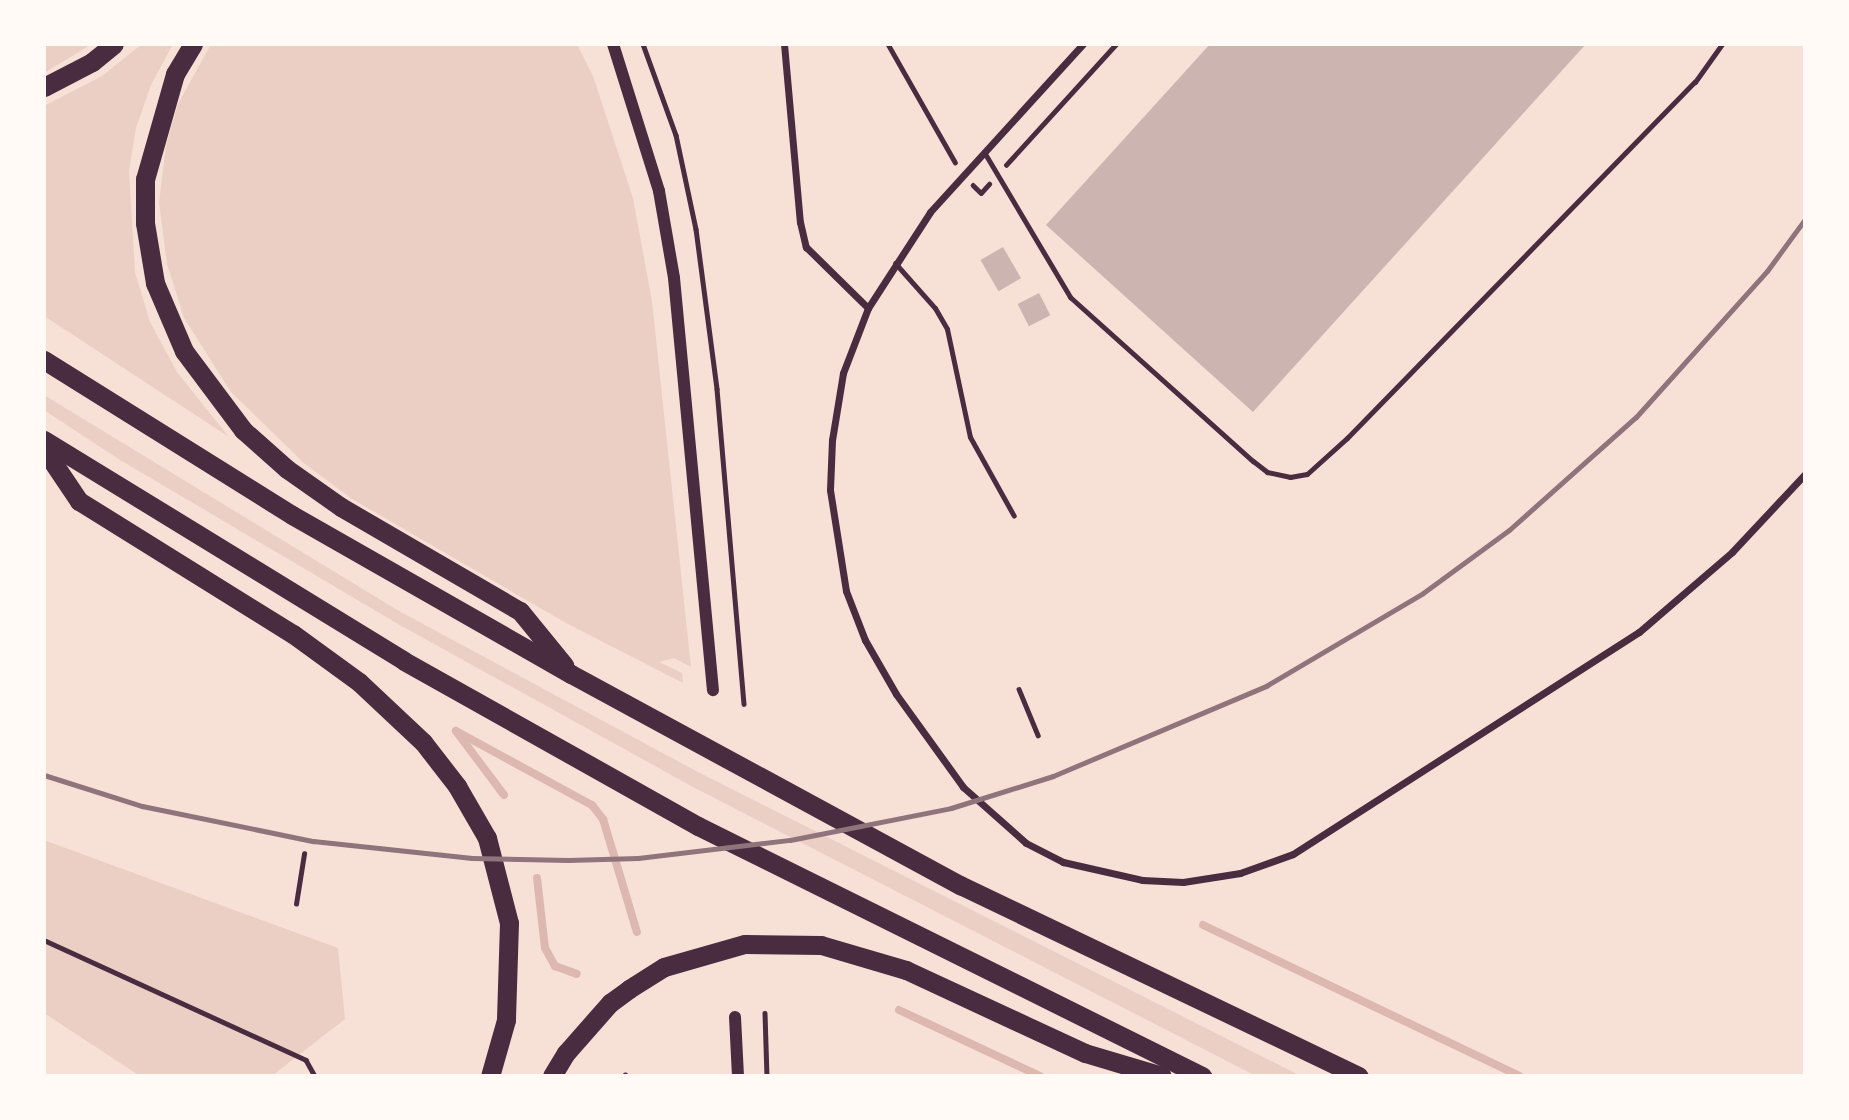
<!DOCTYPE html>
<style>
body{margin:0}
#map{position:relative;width:1849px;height:1120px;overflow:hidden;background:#f7e1d7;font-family:Montserrat,sans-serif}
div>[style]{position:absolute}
.green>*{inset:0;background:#ebcfc5}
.stream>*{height:8px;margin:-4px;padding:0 4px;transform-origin:4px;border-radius:4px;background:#dcb8b0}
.building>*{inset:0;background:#ccb4b1;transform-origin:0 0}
.path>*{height:4.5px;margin:-2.25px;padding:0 2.25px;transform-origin:2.25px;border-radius:2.25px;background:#4a2c40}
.service>*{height:5px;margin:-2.5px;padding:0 2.5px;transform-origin:2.5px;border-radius:2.5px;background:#4a2c40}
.minor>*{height:7px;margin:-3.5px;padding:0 3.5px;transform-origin:3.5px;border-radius:3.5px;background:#4a2c40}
.tertiary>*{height:12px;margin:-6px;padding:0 6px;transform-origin:6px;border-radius:6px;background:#4a2c40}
.trunk>*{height:19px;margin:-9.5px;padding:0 9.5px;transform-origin:9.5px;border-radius:9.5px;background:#4a2c40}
.rail>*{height:5px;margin:-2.5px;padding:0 2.5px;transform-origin:2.5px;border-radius:2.5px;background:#8f747c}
span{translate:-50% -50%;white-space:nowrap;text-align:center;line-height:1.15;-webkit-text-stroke:5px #fffaf5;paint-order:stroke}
.frame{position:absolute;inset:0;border:46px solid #fffaf5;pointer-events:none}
</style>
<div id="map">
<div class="green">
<i style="clip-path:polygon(44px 44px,92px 44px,44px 73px)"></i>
<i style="clip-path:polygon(142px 44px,173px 44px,151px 85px,136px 128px,129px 171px,135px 272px,150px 322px,177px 372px,229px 437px,44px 316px,44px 106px,102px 76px)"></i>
<i style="clip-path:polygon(211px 44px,577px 44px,593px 76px,633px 198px,652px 301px,691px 667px,674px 658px,659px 662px,682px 673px,683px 683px,566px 623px,352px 499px,305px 464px,231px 392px,184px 318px,167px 264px,159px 203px,166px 145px,178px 104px)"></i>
<i style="clip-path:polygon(44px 395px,399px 611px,698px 772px,1301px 1076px,1256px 1076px,693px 787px,398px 624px,120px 460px,44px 410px)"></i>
<i style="clip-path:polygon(44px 840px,338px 948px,345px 1019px,272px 1076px,140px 1076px,44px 1013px)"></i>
</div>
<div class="stream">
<i style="left:504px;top:795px;width:80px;rotate:-126.9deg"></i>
<i style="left:456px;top:731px;width:155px;rotate:28.6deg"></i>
<i style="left:592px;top:805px;width:18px;rotate:52deg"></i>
<i style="left:603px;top:819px;width:118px;rotate:73.3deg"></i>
<i style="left:537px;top:878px;width:70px;rotate:83.5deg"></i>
<i style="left:545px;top:948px;width:21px;rotate:61deg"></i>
<i style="left:555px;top:966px;width:23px;rotate:20deg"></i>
<i style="left:1203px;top:925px;width:351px;rotate:25.5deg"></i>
<i style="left:899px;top:1010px;width:156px;rotate:25.1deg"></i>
</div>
<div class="building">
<i style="clip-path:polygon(1210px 44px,1586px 44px,1253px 412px,1046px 225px)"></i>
<i style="left:1003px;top:247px;width:36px;height:26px;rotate:60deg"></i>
<i style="left:1039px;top:293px;width:25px;height:24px;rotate:63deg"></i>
</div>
<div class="path">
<i style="left:643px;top:44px;width:97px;rotate:70.1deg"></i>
<i style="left:676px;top:135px;width:96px;rotate:78deg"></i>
<i style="left:696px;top:229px;width:161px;rotate:82.5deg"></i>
<i style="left:717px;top:389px;width:316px;rotate:85.1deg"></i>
<i style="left:888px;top:44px;width:136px;rotate:60.4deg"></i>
<i style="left:1006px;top:165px;width:164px;rotate:-47.7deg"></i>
<i style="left:973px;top:185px;width:11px;rotate:45deg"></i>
<i style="left:981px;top:193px;width:12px;rotate:-48deg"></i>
<i style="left:1019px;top:689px;width:50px;rotate:67.6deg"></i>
<i style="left:296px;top:904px;width:51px;rotate:-80.9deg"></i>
<i style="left:44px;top:940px;width:288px;rotate:24.6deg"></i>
<i style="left:306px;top:1060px;width:18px;rotate:61deg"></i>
<i style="left:765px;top:1013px;width:63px;rotate:88.2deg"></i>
<i style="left:625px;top:1076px;width:1px;rotate:-90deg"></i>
</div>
<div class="service">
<i style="left:984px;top:152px;width:169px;rotate:59.3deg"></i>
<i style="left:1070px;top:297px;width:246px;rotate:41.9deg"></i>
<i style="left:1253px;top:461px;width:18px;rotate:38deg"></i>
<i style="left:1267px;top:472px;width:24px;rotate:12deg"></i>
<i style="left:1290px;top:477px;width:17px;rotate:-10deg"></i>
<i style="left:1307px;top:474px;width:54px;rotate:-42deg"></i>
<i style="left:1347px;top:438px;width:498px;rotate:-45.7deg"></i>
<i style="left:1695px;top:82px;width:47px;rotate:-54.6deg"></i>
<i style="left:895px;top:263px;width:60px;rotate:48.4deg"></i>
<i style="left:935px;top:308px;width:24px;rotate:60deg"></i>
<i style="left:947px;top:329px;width:110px;rotate:78deg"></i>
<i style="left:970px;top:437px;width:90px;rotate:60.9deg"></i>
</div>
<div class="minor">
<i style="left:784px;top:44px;width:179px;rotate:84.9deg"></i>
<i style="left:800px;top:222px;width:26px;rotate:77deg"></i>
<i style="left:806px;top:247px;width:87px;rotate:44.5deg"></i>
<i style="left:868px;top:308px;width:70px;rotate:111deg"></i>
<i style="left:843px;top:373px;width:68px;rotate:99.3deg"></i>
<i style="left:832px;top:440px;width:50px;rotate:92.3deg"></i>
<i style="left:830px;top:490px;width:102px;rotate:81deg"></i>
<i style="left:846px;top:591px;width:53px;rotate:68.8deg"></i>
<i style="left:865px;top:640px;width:62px;rotate:60.1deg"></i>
<i style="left:896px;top:694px;width:115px;rotate:54.2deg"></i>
<i style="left:963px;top:787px;width:84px;rotate:41.6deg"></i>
<i style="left:1026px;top:843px;width:42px;rotate:27.2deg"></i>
<i style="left:1063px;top:862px;width:81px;rotate:12.8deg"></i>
<i style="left:1142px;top:880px;width:41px;rotate:2.8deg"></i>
<i style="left:1183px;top:882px;width:58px;rotate:-9deg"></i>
<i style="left:1240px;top:873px;width:56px;rotate:-19.7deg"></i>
<i style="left:1293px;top:854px;width:411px;rotate:-32.7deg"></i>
<i style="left:1639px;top:632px;width:123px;rotate:-40.7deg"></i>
<i style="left:1732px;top:552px;width:107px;rotate:-46.9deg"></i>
<i style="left:868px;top:308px;width:114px;rotate:-57.1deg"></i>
<i style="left:930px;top:212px;width:227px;rotate:-47.7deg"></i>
</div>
<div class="tertiary">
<i style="left:613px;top:44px;width:154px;rotate:72.6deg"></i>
<i style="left:659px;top:191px;width:88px;rotate:80.2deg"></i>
<i style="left:674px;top:278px;width:414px;rotate:84.6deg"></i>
<i style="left:735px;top:1017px;width:59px;rotate:87.1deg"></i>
</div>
<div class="trunk">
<i style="left:193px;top:44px;width:35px;rotate:121deg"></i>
<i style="left:175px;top:74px;width:109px;rotate:105.9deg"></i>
<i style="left:145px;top:179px;width:44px;rotate:90deg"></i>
<i style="left:145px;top:223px;width:61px;rotate:80.5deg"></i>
<i style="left:155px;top:283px;width:74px;rotate:66.9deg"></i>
<i style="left:184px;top:351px;width:99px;rotate:53.2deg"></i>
<i style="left:243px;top:430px;width:59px;rotate:41.6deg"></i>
<i style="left:287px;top:469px;width:66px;rotate:35.1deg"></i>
<i style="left:341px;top:507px;width:207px;rotate:30.2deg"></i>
<i style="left:520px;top:611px;width:70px;rotate:50.8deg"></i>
<i style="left:44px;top:87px;width:54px;rotate:-27.5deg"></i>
<i style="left:92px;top:62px;width:28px;rotate:-39deg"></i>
<i style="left:44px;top:360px;width:292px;rotate:32deg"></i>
<i style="left:292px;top:515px;width:321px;rotate:29.7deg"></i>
<i style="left:571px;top:674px;width:443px;rotate:28.5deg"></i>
<i style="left:960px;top:885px;width:442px;rotate:25.6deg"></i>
<i style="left:44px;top:440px;width:422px;rotate:31.5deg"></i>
<i style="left:404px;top:661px;width:337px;rotate:29.3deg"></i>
<i style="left:698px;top:826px;width:563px;rotate:26.38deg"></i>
<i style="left:44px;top:449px;width:63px;rotate:56.1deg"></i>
<i style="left:79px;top:501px;width:252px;rotate:31.9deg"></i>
<i style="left:293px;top:634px;width:82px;rotate:36deg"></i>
<i style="left:359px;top:682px;width:88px;rotate:43.2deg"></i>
<i style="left:423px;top:742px;width:56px;rotate:52.3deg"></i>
<i style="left:457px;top:786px;width:60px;rotate:60deg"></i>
<i style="left:487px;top:838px;width:88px;rotate:75.5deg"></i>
<i style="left:509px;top:923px;width:97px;rotate:91.8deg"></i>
<i style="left:506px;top:1020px;width:58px;rotate:105.9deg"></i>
<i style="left:552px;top:1076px;width:27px;rotate:-59deg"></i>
<i style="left:566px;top:1053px;width:67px;rotate:-48.7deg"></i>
<i style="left:610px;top:1003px;width:24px;rotate:-36deg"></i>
<i style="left:629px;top:989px;width:41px;rotate:-32.2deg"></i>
<i style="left:664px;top:967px;width:84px;rotate:-15.9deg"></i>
<i style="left:745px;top:944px;width:76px;rotate:0.8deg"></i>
<i style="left:821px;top:945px;width:89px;rotate:16.4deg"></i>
<i style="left:906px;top:970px;width:197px;rotate:24.9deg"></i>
<i style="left:1085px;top:1053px;width:80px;rotate:16.6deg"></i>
</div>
<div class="rail">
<i style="left:44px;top:775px;width:103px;rotate:17.6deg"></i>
<i style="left:142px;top:806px;width:175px;rotate:11.6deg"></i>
<i style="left:313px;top:841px;width:160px;rotate:6.1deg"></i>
<i style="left:472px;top:858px;width:96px;rotate:1.2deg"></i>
<i style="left:568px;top:860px;width:70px;rotate:-1.6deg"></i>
<i style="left:638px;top:858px;width:153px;rotate:-6.8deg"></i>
<i style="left:790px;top:840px;width:164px;rotate:-11.2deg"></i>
<i style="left:951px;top:808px;width:107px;rotate:-17.4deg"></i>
<i style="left:1053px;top:776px;width:231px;rotate:-22.9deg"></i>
<i style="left:1266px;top:686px;width:182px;rotate:-30.6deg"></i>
<i style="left:1423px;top:593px;width:107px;rotate:-36.2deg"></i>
<i style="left:1509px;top:530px;width:170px;rotate:-41.7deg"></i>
<i style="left:1636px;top:417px;width:196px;rotate:-48.1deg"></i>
<i style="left:1767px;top:271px;width:64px;rotate:-53.8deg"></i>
</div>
<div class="frame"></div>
</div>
